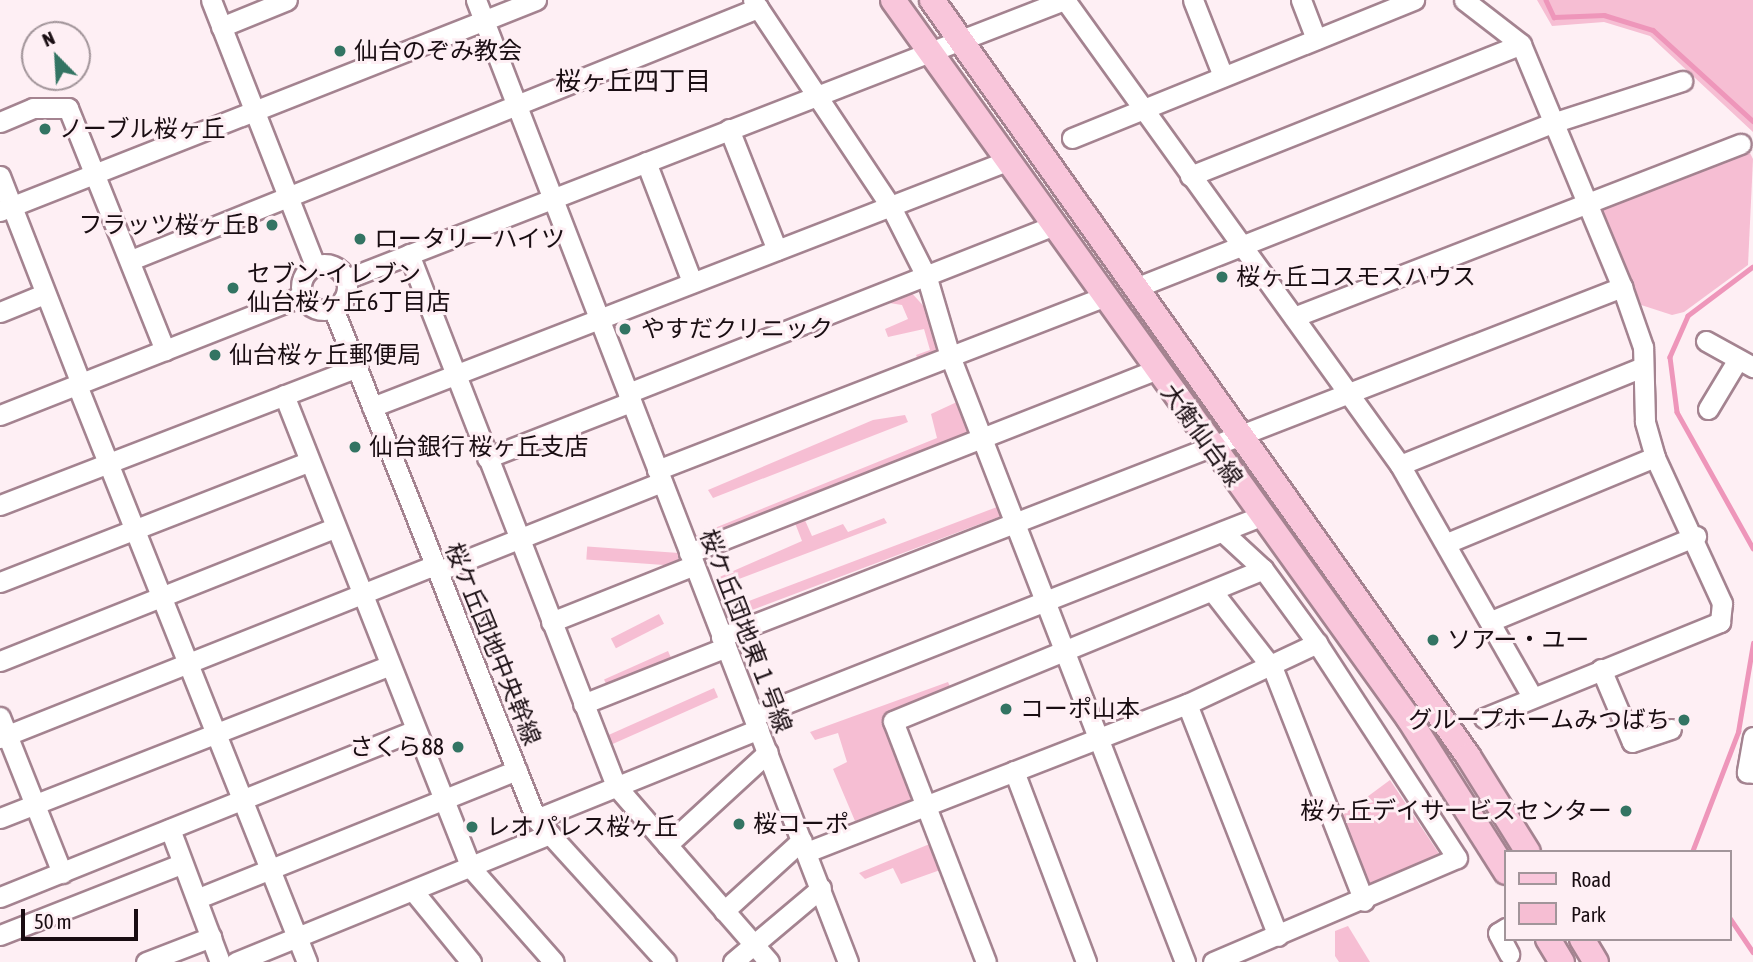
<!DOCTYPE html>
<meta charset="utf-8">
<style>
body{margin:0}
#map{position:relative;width:1753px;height:962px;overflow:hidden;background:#feeff4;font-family:"Asap Condensed","Noto Sans JP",sans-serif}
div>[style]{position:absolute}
.green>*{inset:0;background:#f6bed3;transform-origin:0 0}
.stream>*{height:4.5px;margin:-2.25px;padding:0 2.25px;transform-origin:2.25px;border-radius:2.25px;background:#ee96ba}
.roads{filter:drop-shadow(2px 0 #a48390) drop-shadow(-2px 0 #a48390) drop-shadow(0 2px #a48390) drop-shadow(0 -2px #a48390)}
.minor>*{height:19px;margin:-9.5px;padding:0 9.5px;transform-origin:9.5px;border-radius:9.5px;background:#fff}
.minor>.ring{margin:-9.5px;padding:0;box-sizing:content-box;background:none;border:19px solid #fff;border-radius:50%}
.major>*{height:24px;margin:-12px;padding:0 12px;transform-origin:12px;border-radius:12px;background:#f9c6db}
.dots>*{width:19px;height:19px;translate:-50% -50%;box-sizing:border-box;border:4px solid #feeff4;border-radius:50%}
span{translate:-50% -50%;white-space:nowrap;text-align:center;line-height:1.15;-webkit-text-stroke:6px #feeff4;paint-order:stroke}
.poi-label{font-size:24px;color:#190d12}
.left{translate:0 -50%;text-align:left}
.right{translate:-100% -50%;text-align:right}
.street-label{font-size:24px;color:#190d12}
.neighbourhood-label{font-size:26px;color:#190d12}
.legend{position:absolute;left:1504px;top:850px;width:228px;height:91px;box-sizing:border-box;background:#feeff4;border:2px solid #a2959a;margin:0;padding:9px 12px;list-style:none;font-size:21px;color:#190d12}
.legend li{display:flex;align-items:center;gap:14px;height:35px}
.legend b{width:35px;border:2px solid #a2959a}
.north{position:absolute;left:21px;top:21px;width:70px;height:70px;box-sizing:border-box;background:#feeff4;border:2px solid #a2959a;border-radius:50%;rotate:336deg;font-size:19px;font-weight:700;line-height:28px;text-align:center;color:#190d12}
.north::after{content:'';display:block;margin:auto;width:24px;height:32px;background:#337463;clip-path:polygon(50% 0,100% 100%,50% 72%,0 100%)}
.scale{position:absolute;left:21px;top:909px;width:117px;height:32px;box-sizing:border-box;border:4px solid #190d12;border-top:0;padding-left:9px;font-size:21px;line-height:24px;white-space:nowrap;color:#190d12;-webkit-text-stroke:5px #feeff4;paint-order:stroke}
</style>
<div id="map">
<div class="green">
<i style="clip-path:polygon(1537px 0,1753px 0,1753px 132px,1650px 36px,1604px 22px,1552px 26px)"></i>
<i style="clip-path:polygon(1748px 149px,1753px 159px,1748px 265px,1684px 312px,1672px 315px,1635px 303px,1598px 211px)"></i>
<i style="clip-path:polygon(909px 290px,929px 312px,941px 351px,919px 362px,916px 355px,930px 350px,924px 329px,888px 337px,885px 329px,908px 319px,902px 305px,883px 302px)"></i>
<i style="clip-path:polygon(959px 401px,971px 431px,965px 438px,694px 544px,690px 538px,937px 438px,931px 414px)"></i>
<i style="clip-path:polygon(905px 415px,908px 422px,713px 498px,708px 490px,873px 420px)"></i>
<i style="clip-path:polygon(997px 507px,1001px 516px,723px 621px,720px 614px,749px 601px)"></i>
<i style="clip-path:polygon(804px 518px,812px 536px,843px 524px,848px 532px,884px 518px,887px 523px,710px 590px,708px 582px,802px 541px,795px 523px)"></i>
<i style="left:679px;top:553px;width:13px;height:92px;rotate:94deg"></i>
<i style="left:659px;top:614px;width:11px;height:54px;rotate:63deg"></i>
<i style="left:668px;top:651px;width:12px;height:70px;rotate:66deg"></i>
<i style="clip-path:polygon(948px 682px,951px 689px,883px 715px,914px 790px,909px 802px,855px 821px,833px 769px,847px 762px,838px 733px,815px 740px,810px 732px)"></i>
<i style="left:714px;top:688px;width:10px;height:121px;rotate:66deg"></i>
<i style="clip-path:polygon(1390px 780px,1440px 855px,1369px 886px,1340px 817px)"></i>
<i style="clip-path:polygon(932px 843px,943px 869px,901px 884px,893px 868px,865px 879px,859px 873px)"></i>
<i style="clip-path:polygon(1348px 926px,1370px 962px,1339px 962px,1335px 956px,1335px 931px)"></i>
</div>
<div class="stream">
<i style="left:1546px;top:0;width:19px;rotate:65deg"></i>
<i style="left:1554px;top:17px;width:50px;rotate:-2.3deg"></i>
<i style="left:1604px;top:15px;width:51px;rotate:17deg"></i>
<i style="left:1653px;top:30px;width:135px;rotate:42.3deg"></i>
<i style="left:1753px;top:267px;width:81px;rotate:143deg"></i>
<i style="left:1688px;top:316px;width:45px;rotate:113.7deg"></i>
<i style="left:1670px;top:357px;width:55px;rotate:82.7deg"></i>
<i style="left:1677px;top:412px;width:156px;rotate:60.8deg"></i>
<i style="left:1692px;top:852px;width:129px;rotate:-69deg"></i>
<i style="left:1738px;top:732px;width:90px;rotate:-80.4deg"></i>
<i style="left:1730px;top:918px;width:41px;rotate:55.9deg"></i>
</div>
<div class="roads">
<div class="minor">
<i style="left:211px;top:0;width:286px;rotate:68.6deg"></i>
<i style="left:476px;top:0;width:1031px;rotate:68.86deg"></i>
<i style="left:753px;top:0;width:249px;rotate:56.3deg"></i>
<i style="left:891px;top:207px;width:80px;rotate:63.1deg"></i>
<i style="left:927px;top:278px;width:81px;rotate:73.6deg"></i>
<i style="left:950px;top:356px;width:650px;rotate:68.8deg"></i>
<i style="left:1065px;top:0;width:573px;rotate:54.23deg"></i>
<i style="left:1400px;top:465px;width:266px;rotate:60.3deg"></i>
<i style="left:1193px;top:0;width:82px;rotate:68.5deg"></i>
<i style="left:1301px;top:0;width:42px;rotate:69deg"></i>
<i style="left:221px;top:27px;width:71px;rotate:-22.2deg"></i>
<i style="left:0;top:122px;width:36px;rotate:-23deg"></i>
<i style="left:33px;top:108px;width:35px"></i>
<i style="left:68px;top:108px;width:261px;rotate:68.2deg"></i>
<i style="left:729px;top:129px;width:130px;rotate:68.4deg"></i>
<i style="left:1072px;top:138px;width:369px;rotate:-22deg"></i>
<i style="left:646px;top:162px;width:129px;rotate:69deg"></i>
<i style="left:0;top:176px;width:223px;rotate:68.7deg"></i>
<i style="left:1190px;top:176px;width:356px;rotate:-21.7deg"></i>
<i style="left:0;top:211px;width:576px;rotate:-21.49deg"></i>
<i style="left:409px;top:254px;width:571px;rotate:68.74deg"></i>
<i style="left:616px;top:786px;width:233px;rotate:49deg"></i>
<i style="left:131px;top:260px;width:676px;rotate:-21.9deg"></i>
<i class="ring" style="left:301px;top:264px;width:27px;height:27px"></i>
<i style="left:346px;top:279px;width:770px;rotate:-21.24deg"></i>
<i style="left:1135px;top:288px;width:448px;rotate:-21.6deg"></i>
<i style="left:1552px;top:123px;width:137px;rotate:-17.9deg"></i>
<i style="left:333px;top:308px;width:550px;rotate:68.33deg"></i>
<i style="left:536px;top:819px;width:193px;rotate:47.7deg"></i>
<i style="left:0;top:312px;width:48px;rotate:-22.2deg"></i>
<i style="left:1294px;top:317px;width:479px;rotate:-21.2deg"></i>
<i style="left:1706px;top:341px;width:54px;rotate:29deg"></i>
<i style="left:77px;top:385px;width:621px;rotate:68.27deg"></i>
<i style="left:628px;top:393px;width:457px;rotate:-21.5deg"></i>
<i style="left:284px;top:395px;width:509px;rotate:68.43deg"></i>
<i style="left:471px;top:868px;width:125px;rotate:48.6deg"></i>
<i style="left:372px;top:407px;width:681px;rotate:-21.18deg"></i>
<i style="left:1708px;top:409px;width:58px;rotate:-59deg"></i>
<i style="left:0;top:415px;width:325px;rotate:-21.5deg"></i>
<i style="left:487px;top:458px;width:155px;rotate:-21.3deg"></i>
<i style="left:1400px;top:465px;width:261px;rotate:-22deg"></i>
<i style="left:657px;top:470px;width:479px;rotate:-21.2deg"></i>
<i style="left:0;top:505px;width:383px;rotate:-21.1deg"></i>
<i style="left:1447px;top:543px;width:225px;rotate:-22.5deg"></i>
<i style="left:1655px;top:457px;width:37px;rotate:-106deg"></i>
<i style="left:1645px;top:421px;width:74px;rotate:-91.5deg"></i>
<i style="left:1643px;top:347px;width:64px;rotate:-109.3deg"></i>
<i style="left:689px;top:553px;width:501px;rotate:-21.44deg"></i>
<i style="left:438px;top:571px;width:241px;rotate:-21.7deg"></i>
<i style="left:0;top:582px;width:330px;rotate:-21.3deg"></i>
<i style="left:1213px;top:592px;width:98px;rotate:52.1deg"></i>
<i style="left:1273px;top:669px;width:249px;rotate:68.6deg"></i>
<i style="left:1491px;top:621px;width:222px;rotate:-22.5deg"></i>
<i style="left:551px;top:622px;width:154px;rotate:-21.7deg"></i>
<i style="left:721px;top:637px;width:967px;rotate:-21.23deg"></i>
<i style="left:1622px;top:287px;width:263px;rotate:-112.6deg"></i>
<i style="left:1521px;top:44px;width:72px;rotate:-142.3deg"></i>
<i style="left:0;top:661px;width:360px;rotate:-21.7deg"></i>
<i style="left:1601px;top:669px;width:79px;rotate:67deg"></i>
<i style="left:1632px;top:742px;width:41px;rotate:-18.4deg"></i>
<i style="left:583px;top:704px;width:154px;rotate:-21.7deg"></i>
<i style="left:1187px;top:704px;width:249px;rotate:68.6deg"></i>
<i style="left:754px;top:716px;width:545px;rotate:-21.53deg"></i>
<i style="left:0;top:717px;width:168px;rotate:68.3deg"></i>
<i style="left:1484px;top:718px;width:255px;rotate:-22.1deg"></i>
<i style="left:1720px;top:622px;width:19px;rotate:-84deg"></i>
<i style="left:1722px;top:603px;width:161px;rotate:-114.7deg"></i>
<i style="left:1753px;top:737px;width:36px;rotate:100deg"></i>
<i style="left:1747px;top:772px;width:6px;rotate:9deg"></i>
<i style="left:0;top:738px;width:468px;rotate:-21.7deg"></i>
<i style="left:1014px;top:771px;width:204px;rotate:69.3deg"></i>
<i style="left:0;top:818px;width:417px;rotate:-21.4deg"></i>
<i style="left:536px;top:819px;width:240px;rotate:-22deg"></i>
<i style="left:170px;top:829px;width:142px;rotate:69.4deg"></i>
<i style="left:667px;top:845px;width:137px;rotate:-42.6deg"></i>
<i style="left:807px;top:852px;width:408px;rotate:-21.3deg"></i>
<i style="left:1187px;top:704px;width:144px;rotate:-25.1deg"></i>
<i style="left:414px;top:892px;width:90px;rotate:50.8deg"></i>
<i style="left:206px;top:895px;width:335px;rotate:-21.9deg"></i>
<i style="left:0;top:897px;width:447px;rotate:-21.9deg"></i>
<i style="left:724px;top:911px;width:105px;rotate:-42.3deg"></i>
<i style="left:1506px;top:928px;width:9px;rotate:148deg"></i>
<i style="left:1498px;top:933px;width:24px;rotate:62deg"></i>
<i style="left:0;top:935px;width:194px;rotate:-21.4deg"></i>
<i style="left:146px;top:962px;width:70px;rotate:-21deg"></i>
<i style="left:236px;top:962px;width:339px;rotate:-22.2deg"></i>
<i style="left:733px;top:962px;width:115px;rotate:-40.1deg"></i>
<i style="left:986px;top:962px;width:258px;rotate:-111.1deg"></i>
<i style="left:893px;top:721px;width:400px;rotate:-22.3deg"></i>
<i style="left:1213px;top:962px;width:265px;rotate:-23.1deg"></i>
<i style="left:1457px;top:858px;width:257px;rotate:-123.1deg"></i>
<i style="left:1317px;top:643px;width:92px;rotate:-126.1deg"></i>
<i style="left:1263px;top:569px;width:52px;rotate:-137.4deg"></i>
</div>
<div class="major">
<i style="left:893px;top:0;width:885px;rotate:54.33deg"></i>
<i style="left:1409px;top:719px;width:181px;rotate:57.6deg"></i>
<i style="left:932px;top:0;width:927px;rotate:54.66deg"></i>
<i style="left:1468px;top:756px;width:113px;rotate:58deg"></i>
<i style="left:1548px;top:939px;width:27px;rotate:59deg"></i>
<i style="left:1582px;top:939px;width:27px;rotate:59deg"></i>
</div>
</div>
<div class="dots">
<i style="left:340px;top:51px;background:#337463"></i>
<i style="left:45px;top:129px;background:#337463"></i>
<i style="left:272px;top:225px;background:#337463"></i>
<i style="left:360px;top:239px;background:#337463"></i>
<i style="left:1222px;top:277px;background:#337463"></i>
<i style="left:233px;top:288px;background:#337463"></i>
<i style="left:625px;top:329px;background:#337463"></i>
<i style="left:215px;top:355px;background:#337463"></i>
<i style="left:355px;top:447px;background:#337463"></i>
<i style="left:1433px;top:640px;background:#337463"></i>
<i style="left:1006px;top:709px;background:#337463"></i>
<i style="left:1684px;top:720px;background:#337463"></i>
<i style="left:458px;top:747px;background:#337463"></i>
<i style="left:1626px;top:811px;background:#337463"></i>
<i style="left:739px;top:824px;background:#337463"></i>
<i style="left:472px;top:827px;background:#337463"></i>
</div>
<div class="poi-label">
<span class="left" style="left:354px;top:51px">仙台のぞみ教会</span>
<span class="left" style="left:59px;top:129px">ノーブル桜ヶ丘</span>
<span class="right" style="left:258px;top:225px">フラッツ桜ヶ丘B</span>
<span class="left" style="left:374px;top:239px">ロータリーハイツ</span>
<span class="left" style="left:247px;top:288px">セブン-イレブン<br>仙台桜ヶ丘6丁目店</span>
<span class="left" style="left:1236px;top:277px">桜ヶ丘コスモスハウス</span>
<span class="left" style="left:641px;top:329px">やすだクリニック</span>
<span class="left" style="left:229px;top:355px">仙台桜ヶ丘郵便局</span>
<span class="left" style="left:369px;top:447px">仙台銀行 桜ヶ丘支店</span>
<span class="left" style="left:1447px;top:640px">ソアー・ユー</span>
<span class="left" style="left:1020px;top:709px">コーポ山本</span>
<span class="right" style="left:1670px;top:720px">グループホームみつばち</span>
<span class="right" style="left:444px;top:747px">さくら88</span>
<span class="right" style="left:1612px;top:811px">桜ヶ丘デイサービスセンター</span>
<span class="left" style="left:753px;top:824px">桜コーポ</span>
<span class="left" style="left:486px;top:827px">レオパレス桜ヶ丘</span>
</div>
<div class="street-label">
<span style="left:1202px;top:435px;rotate:54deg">大衡仙台線</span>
<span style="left:746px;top:631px;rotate:69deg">桜ケ丘団地東１号線</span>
<span style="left:493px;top:644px;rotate:68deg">桜ケ丘団地中央幹線</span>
</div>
<div class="neighbourhood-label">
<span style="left:633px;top:82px">桜ヶ丘四丁目</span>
</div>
<ul class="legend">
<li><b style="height:9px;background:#f9c6db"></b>Road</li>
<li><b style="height:19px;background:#f6bed3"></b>Park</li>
</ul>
<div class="north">N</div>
<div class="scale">50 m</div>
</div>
